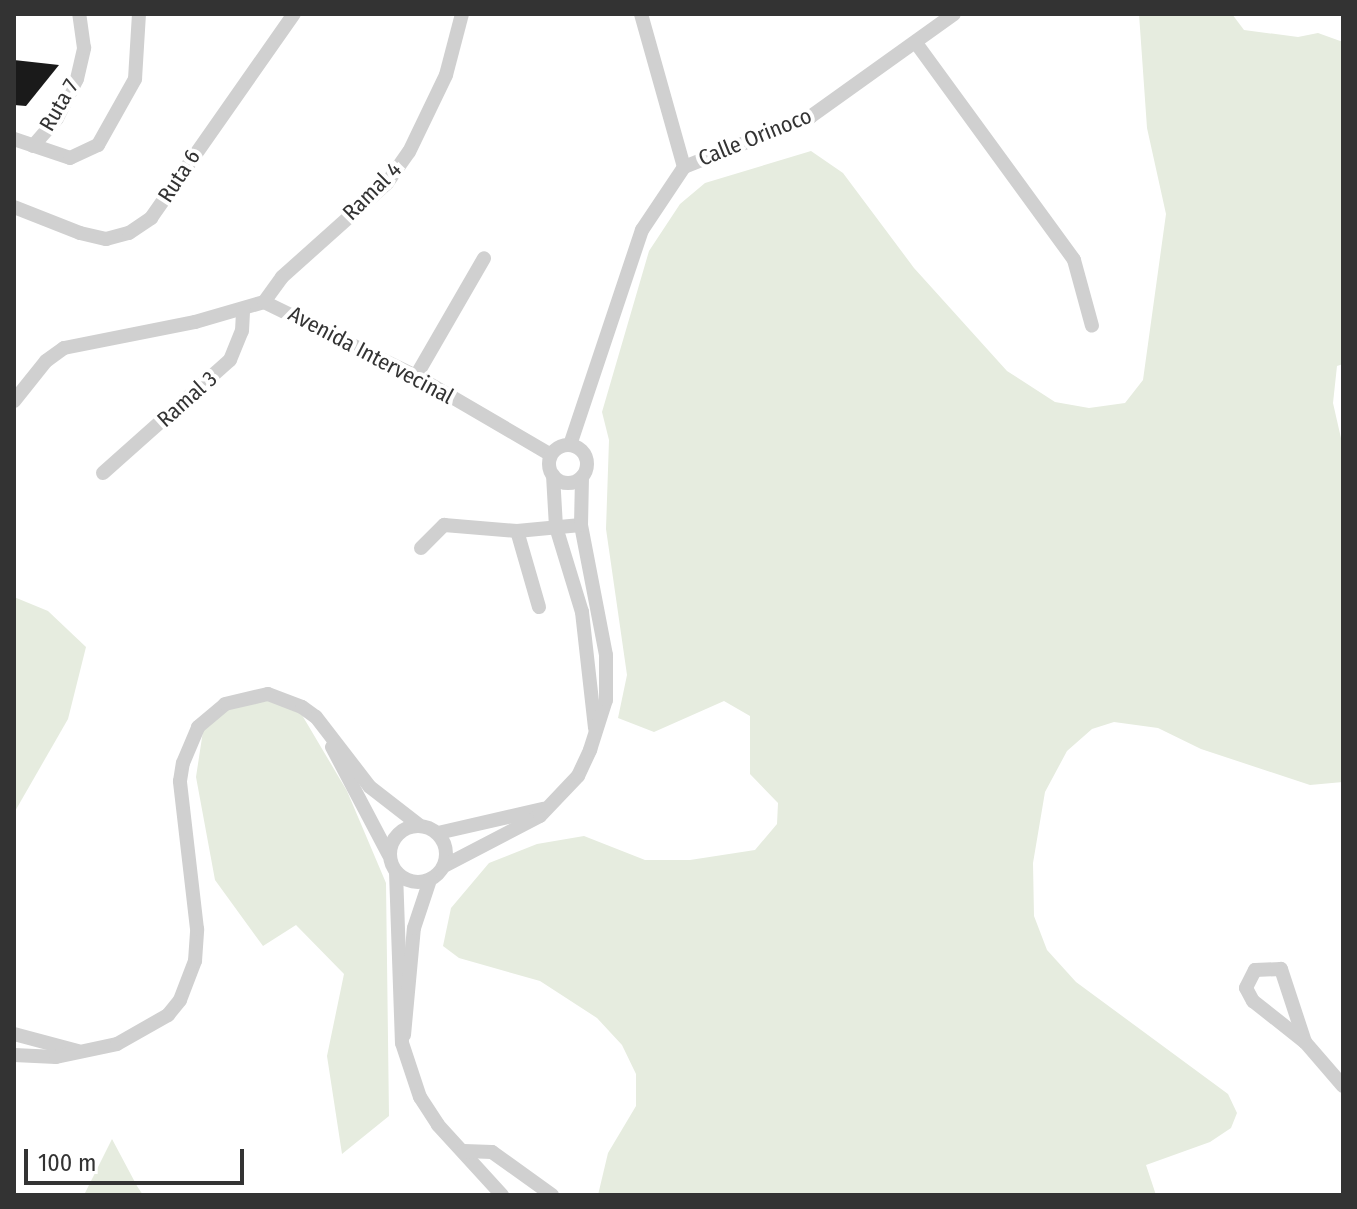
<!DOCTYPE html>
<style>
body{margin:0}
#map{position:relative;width:1357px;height:1209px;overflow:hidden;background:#fff;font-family:"Fira Sans Condensed",sans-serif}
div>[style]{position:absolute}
.green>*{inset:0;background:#e6ecdf}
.building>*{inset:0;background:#1a1a1a}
.minor>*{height:14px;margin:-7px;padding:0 7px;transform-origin:7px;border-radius:7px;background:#d0d0d0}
.minor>.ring{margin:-7px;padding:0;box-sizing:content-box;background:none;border:14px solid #d0d0d0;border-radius:50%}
span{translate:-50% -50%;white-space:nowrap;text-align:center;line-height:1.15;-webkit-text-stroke:8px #fff;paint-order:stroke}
.street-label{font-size:22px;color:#333}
.frame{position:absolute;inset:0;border:16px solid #333;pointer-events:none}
.scale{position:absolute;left:24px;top:1149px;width:220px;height:36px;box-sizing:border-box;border:4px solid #333;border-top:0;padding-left:10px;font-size:24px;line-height:28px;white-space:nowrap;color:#333;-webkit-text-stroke:6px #fff;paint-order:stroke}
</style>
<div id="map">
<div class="green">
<i style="clip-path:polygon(1139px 14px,1232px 14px,1244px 30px,1298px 37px,1318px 33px,1343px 42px,1343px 364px,1337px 366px,1333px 403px,1343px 447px,1343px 782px,1310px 785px,1201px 749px,1158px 728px,1114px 722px,1092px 729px,1067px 751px,1045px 792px,1033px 863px,1034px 916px,1047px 950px,1076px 982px,1228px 1094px,1237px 1113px,1231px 1128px,1210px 1142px,1146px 1165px,1156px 1195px,598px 1195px,608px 1153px,636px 1106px,636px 1074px,622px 1045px,597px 1018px,540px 981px,459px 958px,443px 946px,451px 908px,489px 863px,537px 844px,584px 836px,645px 860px,690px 860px,755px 850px,777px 824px,778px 803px,750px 774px,750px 716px,724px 701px,654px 732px,618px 718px,627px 675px,606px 529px,609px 440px,602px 412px,649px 251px,680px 204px,705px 183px,811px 151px,843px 173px,914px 268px,1007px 371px,1055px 402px,1089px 408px,1125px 403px,1143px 380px,1166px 214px,1147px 128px)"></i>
<i style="clip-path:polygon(14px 597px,48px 611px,86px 647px,68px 719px,14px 813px)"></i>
<i style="clip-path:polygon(256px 700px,282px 702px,302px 715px,347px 791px,386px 883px,389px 1116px,342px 1154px,327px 1056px,344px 974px,296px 925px,263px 946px,215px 880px,196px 777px,203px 731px,223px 711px)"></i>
<i style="clip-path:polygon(112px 1139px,137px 1186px,143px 1195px,84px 1195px)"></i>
</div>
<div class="building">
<i style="clip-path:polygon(14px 60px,59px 65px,26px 106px,14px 105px)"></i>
</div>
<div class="minor">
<i style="left:641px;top:14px;width:159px;rotate:74.3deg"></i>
<i style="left:916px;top:43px;width:268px;rotate:53.9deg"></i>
<i style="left:1074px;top:260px;width:68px;rotate:74.7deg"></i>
<i style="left:14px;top:139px;width:59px;rotate:18.7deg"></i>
<i style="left:70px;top:158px;width:31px;rotate:-25deg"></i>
<i style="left:98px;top:145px;width:76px;rotate:-60.7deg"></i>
<i style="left:135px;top:79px;width:65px;rotate:-86.5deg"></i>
<i style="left:33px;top:146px;width:37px;rotate:-49deg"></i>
<i style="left:57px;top:118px;width:44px;rotate:-62.9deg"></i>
<i style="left:77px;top:79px;width:32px;rotate:-77deg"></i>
<i style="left:84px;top:48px;width:34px;rotate:-98deg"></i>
<i style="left:14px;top:207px;width:71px;rotate:21.5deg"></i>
<i style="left:80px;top:233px;width:27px;rotate:13deg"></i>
<i style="left:106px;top:239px;width:24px;rotate:-15deg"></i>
<i style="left:129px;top:233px;width:27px;rotate:-34deg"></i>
<i style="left:151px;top:218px;width:249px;rotate:-55deg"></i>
<i style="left:264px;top:302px;width:31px;rotate:-54deg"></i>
<i style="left:282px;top:277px;width:141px;rotate:-41.8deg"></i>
<i style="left:387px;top:183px;width:38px;rotate:-55deg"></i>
<i style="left:409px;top:152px;width:85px;rotate:-64.3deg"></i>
<i style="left:446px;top:75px;width:63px;rotate:-75.3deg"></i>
<i style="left:416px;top:376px;width:136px;rotate:-60deg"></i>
<i style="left:14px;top:401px;width:51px;rotate:-51.3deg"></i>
<i style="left:46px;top:361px;width:22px;rotate:-36deg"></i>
<i style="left:64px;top:348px;width:134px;rotate:-11.2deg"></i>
<i style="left:195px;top:322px;width:72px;rotate:-16.2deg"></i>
<i style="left:264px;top:302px;width:169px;rotate:26deg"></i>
<i style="left:416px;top:376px;width:156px;rotate:30.3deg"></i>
<i style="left:570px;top:445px;width:227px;rotate:-71.5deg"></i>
<i style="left:642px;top:230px;width:76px;rotate:-56.3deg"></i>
<i style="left:684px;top:167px;width:136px;rotate:-21.6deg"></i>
<i style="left:810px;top:117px;width:177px;rotate:-35.6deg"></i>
<i class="ring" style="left:549px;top:445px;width:24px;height:24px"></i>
<i style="left:103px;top:473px;width:170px;rotate:-41.7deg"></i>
<i style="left:230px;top:360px;width:31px;rotate:-68deg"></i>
<i style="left:242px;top:331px;width:22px;rotate:-87deg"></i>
<i style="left:553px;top:475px;width:52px;rotate:86.7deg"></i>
<i style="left:556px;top:527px;width:89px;rotate:73deg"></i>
<i style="left:582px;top:612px;width:117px;rotate:83.6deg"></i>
<i style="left:421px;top:548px;width:33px;rotate:-45deg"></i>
<i style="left:444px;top:525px;width:73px;rotate:4.7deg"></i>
<i style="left:539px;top:607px;width:79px;rotate:-106.1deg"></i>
<i style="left:517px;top:531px;width:64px;rotate:-5.4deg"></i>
<i style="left:332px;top:747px;width:122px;rotate:62.2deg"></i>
<i class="ring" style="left:390px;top:826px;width:42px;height:42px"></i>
<i style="left:438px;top:833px;width:108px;rotate:-12.9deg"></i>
<i style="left:444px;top:866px;width:108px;rotate:-27.5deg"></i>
<i style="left:540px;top:816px;width:55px;rotate:-46.5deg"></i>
<i style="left:578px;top:776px;width:29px;rotate:-65deg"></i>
<i style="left:590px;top:750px;width:52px;rotate:-72.3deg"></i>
<i style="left:606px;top:700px;width:45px;rotate:-90deg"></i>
<i style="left:606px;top:655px;width:132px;rotate:-100.9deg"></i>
<i style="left:581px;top:525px;width:48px;rotate:-88.8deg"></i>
<i style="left:396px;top:872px;width:171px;rotate:88deg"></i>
<i style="left:402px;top:1043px;width:57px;rotate:71.6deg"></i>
<i style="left:420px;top:1097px;width:33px;rotate:57deg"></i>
<i style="left:438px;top:1125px;width:95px;rotate:47.6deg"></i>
<i style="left:14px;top:1034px;width:66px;rotate:14.9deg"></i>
<i style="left:404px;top:1035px;width:107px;rotate:-84.7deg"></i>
<i style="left:414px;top:928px;width:51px;rotate:-71.6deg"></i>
<i style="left:1305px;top:1042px;width:77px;rotate:-108.2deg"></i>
<i style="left:1281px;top:969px;width:26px;rotate:178deg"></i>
<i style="left:1255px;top:970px;width:20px;rotate:117deg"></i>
<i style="left:1246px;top:988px;width:15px;rotate:62deg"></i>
<i style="left:1253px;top:1001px;width:66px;rotate:38.3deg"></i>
<i style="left:1305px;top:1042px;width:58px;rotate:49.2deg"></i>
<i style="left:14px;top:1055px;width:42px;rotate:2.7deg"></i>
<i style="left:56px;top:1057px;width:62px;rotate:-12deg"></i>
<i style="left:117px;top:1044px;width:59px;rotate:-29.6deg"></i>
<i style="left:168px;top:1015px;width:19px;rotate:-51deg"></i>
<i style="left:180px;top:1000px;width:42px;rotate:-69deg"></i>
<i style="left:195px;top:961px;width:32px;rotate:-86deg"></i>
<i style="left:197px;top:929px;width:149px;rotate:-96.6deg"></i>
<i style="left:180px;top:781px;width:18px;rotate:-81deg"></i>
<i style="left:183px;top:763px;width:39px;rotate:-67deg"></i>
<i style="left:198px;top:727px;width:35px;rotate:-40deg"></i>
<i style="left:225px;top:704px;width:44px;rotate:-13.1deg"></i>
<i style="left:268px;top:694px;width:36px;rotate:21deg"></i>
<i style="left:302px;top:707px;width:17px;rotate:36deg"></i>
<i style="left:316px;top:717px;width:88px;rotate:52.4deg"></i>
<i style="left:370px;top:787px;width:62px;rotate:37.8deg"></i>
<i style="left:464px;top:1151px;width:28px;rotate:2deg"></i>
<i style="left:492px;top:1152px;width:74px;rotate:35.6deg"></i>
</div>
<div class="street-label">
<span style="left:59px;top:105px;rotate:-60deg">Ruta 7</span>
<span style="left:755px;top:137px;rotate:-22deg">Calle Orinoco</span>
<span style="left:179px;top:176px;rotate:-57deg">Ruta 6</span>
<span style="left:372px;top:191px;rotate:-45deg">Ramal 4</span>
<span style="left:371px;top:355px;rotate:28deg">Avenida Intervecinal</span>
<span style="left:187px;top:399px;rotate:-42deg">Ramal 3</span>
</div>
<div class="frame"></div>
<div class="scale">100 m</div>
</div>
